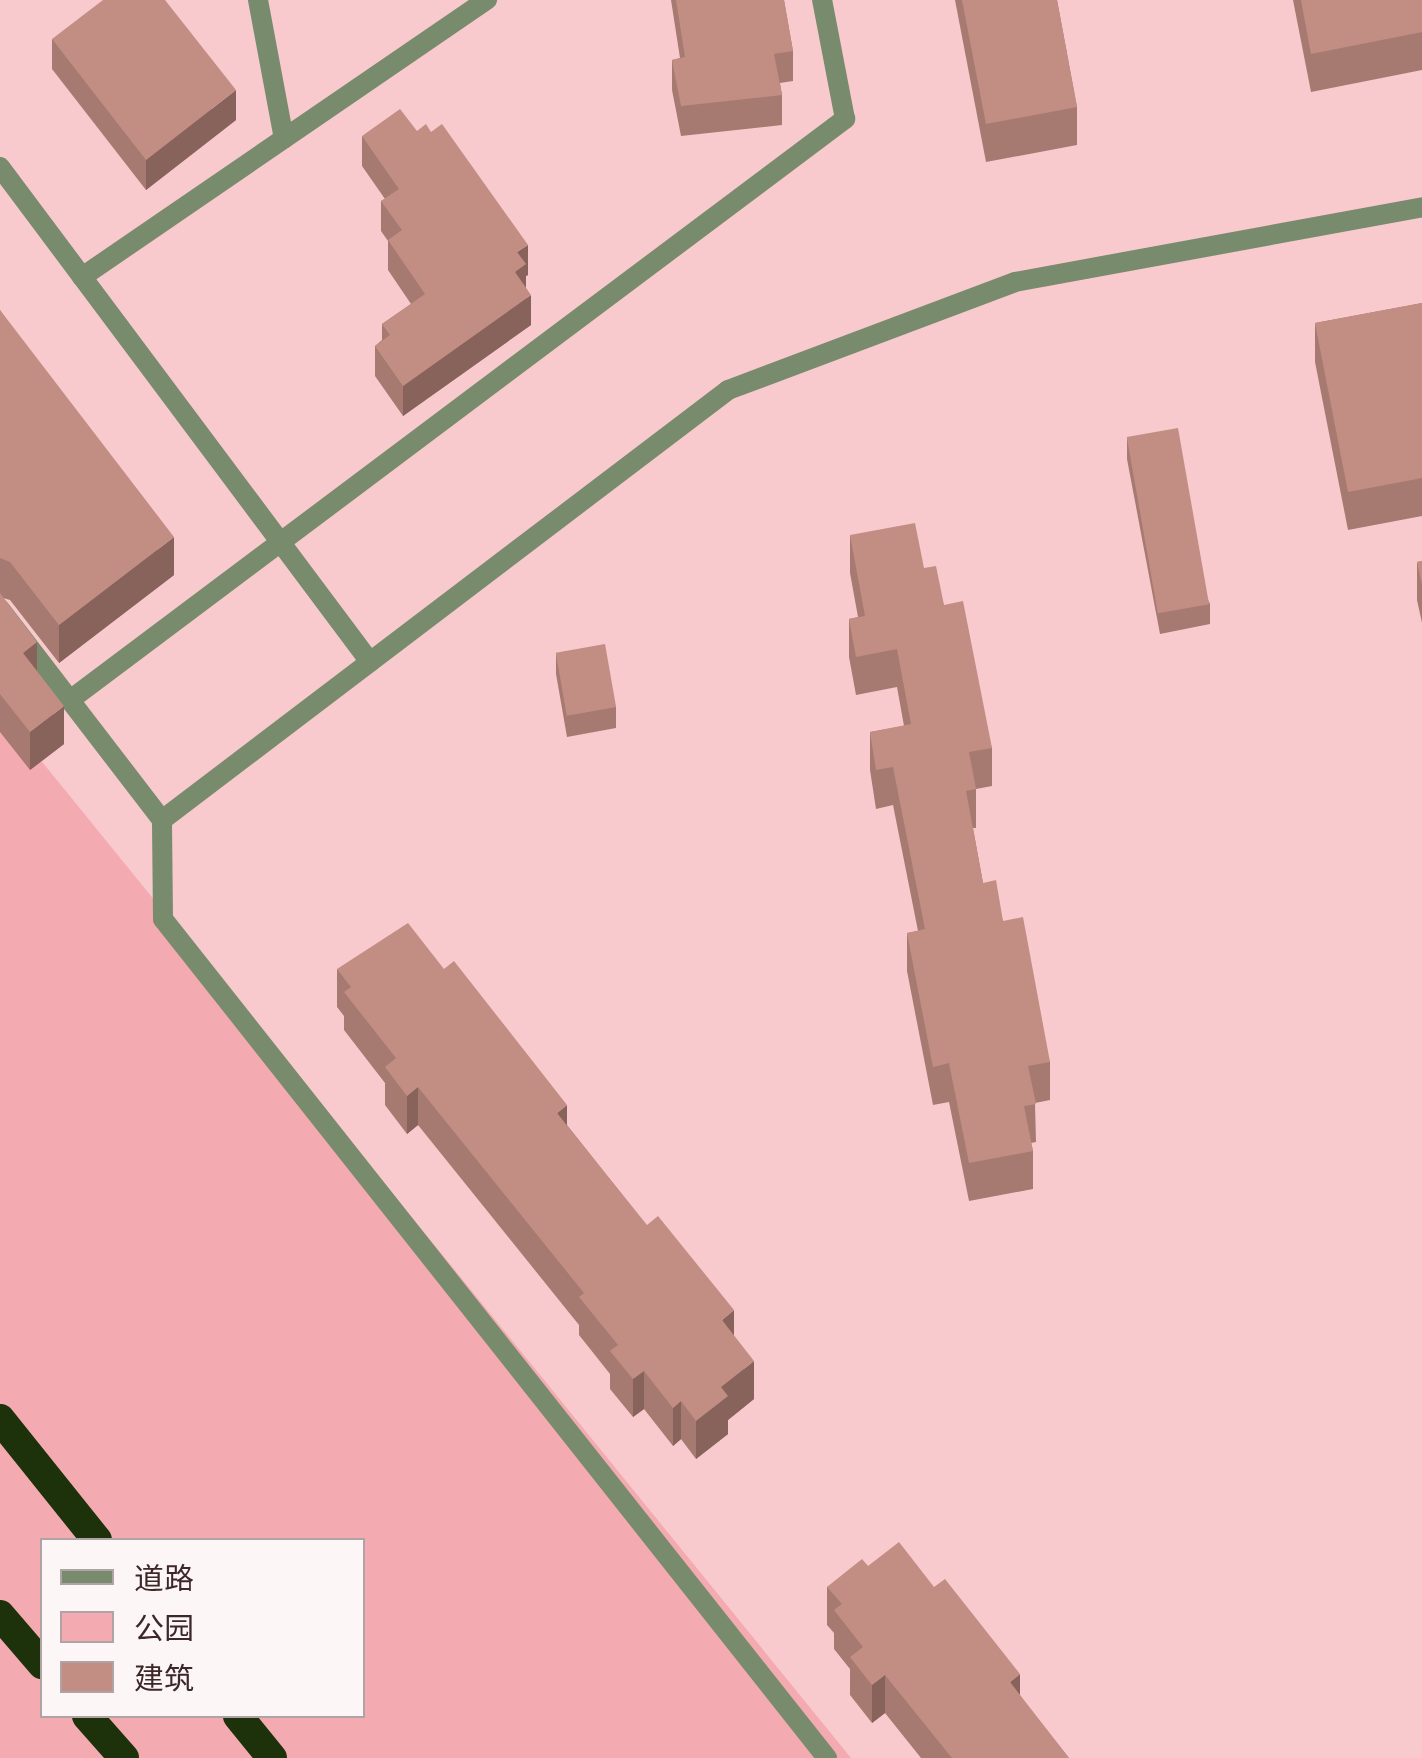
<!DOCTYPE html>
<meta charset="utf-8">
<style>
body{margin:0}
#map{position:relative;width:1422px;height:1758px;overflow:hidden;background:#f8cacd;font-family:"Titillium Web","Noto Sans SC",sans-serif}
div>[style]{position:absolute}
.green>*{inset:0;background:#f4aab1}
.service>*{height:20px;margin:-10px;padding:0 10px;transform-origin:10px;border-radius:10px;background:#788b6c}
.minor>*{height:20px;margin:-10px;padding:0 10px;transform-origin:10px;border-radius:10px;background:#788b6c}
.motorway>*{height:30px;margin:-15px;padding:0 15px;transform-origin:15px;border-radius:15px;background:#1d320b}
.wall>*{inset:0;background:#a77a71}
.shaded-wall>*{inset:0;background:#88635c}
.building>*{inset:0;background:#c28e83;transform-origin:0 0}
span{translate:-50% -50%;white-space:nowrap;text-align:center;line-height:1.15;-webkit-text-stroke:9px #fdf6f7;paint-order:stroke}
.legend{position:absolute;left:40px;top:1538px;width:325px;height:180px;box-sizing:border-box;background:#fdf6f7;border:2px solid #b0a3a5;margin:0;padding:12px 18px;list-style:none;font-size:30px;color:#3c2729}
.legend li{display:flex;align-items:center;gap:20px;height:50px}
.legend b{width:50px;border:2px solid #b0a3a5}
</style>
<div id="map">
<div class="green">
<i style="clip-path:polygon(evenodd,0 710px,851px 1758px,0 1758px,0 710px,42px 1540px,362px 1540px,362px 1716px,42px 1716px,42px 1540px)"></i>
</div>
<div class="service">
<i style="left:0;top:609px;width:266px;rotate:52.5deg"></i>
<i style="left:70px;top:700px;width:969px;rotate:-36.86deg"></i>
<i style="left:845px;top:119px;width:121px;rotate:-100.9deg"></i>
</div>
<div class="minor">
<i style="left:258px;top:0;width:141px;rotate:79.4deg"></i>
<i style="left:0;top:167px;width:618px;rotate:53.22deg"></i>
<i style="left:82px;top:277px;width:491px;rotate:-34.4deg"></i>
<i style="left:827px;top:1758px;width:1070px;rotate:-128.36deg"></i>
<i style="left:163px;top:919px;width:99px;rotate:-90.6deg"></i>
<i style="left:162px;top:820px;width:711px;rotate:-37.22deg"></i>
<i style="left:728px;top:390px;width:307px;rotate:-20.6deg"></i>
<i style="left:1015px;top:282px;width:414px;rotate:-10.4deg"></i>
</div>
<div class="motorway">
<i style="left:0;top:1419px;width:155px;rotate:51.3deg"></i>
<i style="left:0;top:1615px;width:65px;rotate:49.4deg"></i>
<i style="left:87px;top:1716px;width:56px;rotate:48.6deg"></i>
<i style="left:238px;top:1716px;width:54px;rotate:51deg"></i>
</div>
<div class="wall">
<i style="clip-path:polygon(671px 0,784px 0,793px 51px,793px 81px,780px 83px,782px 95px,782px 125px,681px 136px,672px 90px,672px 60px,680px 58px)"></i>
<i style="clip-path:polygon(955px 0,1057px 0,1077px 107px,1077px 145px,986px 162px)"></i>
<i style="clip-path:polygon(1293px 0,1422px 0,1422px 70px,1311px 92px)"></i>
<i style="clip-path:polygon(52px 39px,236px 120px,146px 190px,52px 69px)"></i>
<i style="clip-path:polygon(362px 136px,528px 275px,526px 276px,526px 288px,531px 325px,403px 416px,375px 376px,375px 346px,382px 340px,382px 324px,411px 304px,388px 270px,388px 241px,381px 231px,381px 201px,385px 199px,362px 166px)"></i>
<i style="clip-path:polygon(1422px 303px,1422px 516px,1348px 530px,1315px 362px,1315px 323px)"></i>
<i style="clip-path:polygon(0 310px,174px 575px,59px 663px,10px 600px,3px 598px,37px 671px,64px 744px,30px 770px,0 732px)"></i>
<i style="clip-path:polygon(1127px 438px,1210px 604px,1210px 624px,1160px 634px,1127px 459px)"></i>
<i style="clip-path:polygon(850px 535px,924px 568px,944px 605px,992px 748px,992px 786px,976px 789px,976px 828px,973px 828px,983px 883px,1003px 921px,1050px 1062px,1050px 1100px,1035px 1103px,1036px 1142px,1031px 1143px,1033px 1151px,1033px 1189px,969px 1201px,949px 1102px,933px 1105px,907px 971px,907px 933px,918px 931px,893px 805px,876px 809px,870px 770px,870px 732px,904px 726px,897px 687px,856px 695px,849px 657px,849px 619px,858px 617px,850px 573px)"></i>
<i style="clip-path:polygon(1422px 561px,1422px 623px,1417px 600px,1417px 562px)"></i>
<i style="clip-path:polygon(556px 653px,616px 707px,616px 728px,567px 737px,556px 674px)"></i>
<i style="clip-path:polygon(337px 969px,567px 1125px,734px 1336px,754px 1399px,728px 1420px,728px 1434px,696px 1459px,681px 1439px,673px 1446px,644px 1409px,633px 1417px,610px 1389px,610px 1374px,579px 1335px,579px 1325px,418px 1125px,407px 1134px,385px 1105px,385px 1083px,344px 1030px,344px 1016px,337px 1007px)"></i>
<i style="clip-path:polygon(868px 1566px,1020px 1696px,1069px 1758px,921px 1758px,885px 1713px,872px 1723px,850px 1695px,850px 1669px,834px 1649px,834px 1633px,827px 1625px,827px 1587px)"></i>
</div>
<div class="shaded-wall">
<i style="clip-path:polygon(236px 90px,236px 120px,146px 190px,146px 160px)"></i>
<i style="clip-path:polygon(528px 245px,528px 275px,526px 276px,526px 294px,515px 272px,517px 252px)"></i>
<i style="clip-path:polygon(531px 295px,531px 325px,403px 416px,403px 386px)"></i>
<i style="clip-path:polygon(174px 537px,174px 575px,59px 663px,59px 625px)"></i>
<i style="clip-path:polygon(37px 642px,37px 680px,23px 653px)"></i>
<i style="clip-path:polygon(64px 706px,64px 744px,30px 770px,30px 732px)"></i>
<i style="clip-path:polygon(418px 1087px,418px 1125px,407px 1134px,407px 1096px)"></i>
<i style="clip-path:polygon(567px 1105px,567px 1143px,557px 1113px)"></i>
<i style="clip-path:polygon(734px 1310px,734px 1348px,722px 1320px)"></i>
<i style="clip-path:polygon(754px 1361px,754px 1399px,728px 1420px,728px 1434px,696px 1459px,696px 1421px,721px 1387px)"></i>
<i style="clip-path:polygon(644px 1371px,644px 1409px,633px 1417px,633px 1379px)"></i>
<i style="clip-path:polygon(681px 1401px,681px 1439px,673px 1446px,673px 1408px)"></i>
<i style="clip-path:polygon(1020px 1674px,1020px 1712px,1010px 1682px)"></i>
<i style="clip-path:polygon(885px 1675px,885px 1713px,872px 1723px,872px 1685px)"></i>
</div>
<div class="building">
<i style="clip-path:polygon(103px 0,165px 0,236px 90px,146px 160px,52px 39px)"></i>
<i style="clip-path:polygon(676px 0,784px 0,793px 51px,774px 54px,782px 95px,681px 106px,672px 60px,685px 57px)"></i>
<i style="clip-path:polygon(962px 0,1057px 0,1077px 107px,986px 124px)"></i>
<i style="clip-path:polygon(1301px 0,1422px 0,1422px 32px,1311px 54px)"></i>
<i style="clip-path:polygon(400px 109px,417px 131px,426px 124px,431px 132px,442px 124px,528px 245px,517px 252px,526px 264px,515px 272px,531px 295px,403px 386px,375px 346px,390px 335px,382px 324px,425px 294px,388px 240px,402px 230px,381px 201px,399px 189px,362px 136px)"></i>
<i style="clip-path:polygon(1422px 303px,1422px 478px,1348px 492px,1315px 323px)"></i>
<i style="clip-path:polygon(0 310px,174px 537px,59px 625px,10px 562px,0 558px)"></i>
<i style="left:1178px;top:428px;width:179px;height:52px;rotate:80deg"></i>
<i style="clip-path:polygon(915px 523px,924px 568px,936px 566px,944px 605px,963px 601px,992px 748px,969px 752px,976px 789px,966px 791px,983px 883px,996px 880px,1003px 921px,1023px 917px,1050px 1062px,1028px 1066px,1036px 1104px,1024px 1106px,1033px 1151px,969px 1163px,949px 1063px,933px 1067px,907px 933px,925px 929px,893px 767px,876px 770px,870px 732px,911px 724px,897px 649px,856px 657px,849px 619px,865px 616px,850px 535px)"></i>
<i style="clip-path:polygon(1422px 561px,1422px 585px,1417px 562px)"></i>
<i style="clip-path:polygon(0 593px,37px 642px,23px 653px,64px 706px,30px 732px,0 694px)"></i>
<i style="left:605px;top:644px;width:64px;height:50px;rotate:80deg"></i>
<i style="clip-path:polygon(408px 923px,444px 969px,454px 961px,567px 1105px,557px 1113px,647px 1225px,658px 1216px,734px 1310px,722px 1320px,754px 1361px,721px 1387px,728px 1396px,696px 1421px,681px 1401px,673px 1408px,644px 1371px,633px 1379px,610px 1351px,618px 1345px,579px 1297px,584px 1293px,418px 1087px,407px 1096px,385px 1067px,396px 1058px,344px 992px,351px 987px,337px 969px)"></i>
<i style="clip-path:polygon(899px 1542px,934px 1587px,945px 1579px,1020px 1674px,1010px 1682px,1069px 1758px,952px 1758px,885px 1675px,872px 1685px,850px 1657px,863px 1647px,834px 1610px,842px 1604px,827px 1587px,862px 1559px,868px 1566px)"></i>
</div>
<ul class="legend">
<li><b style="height:12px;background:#788b6c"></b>道路</li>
<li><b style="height:28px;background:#f4aab1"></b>公园</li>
<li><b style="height:28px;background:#c28e83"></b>建筑</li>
</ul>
</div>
